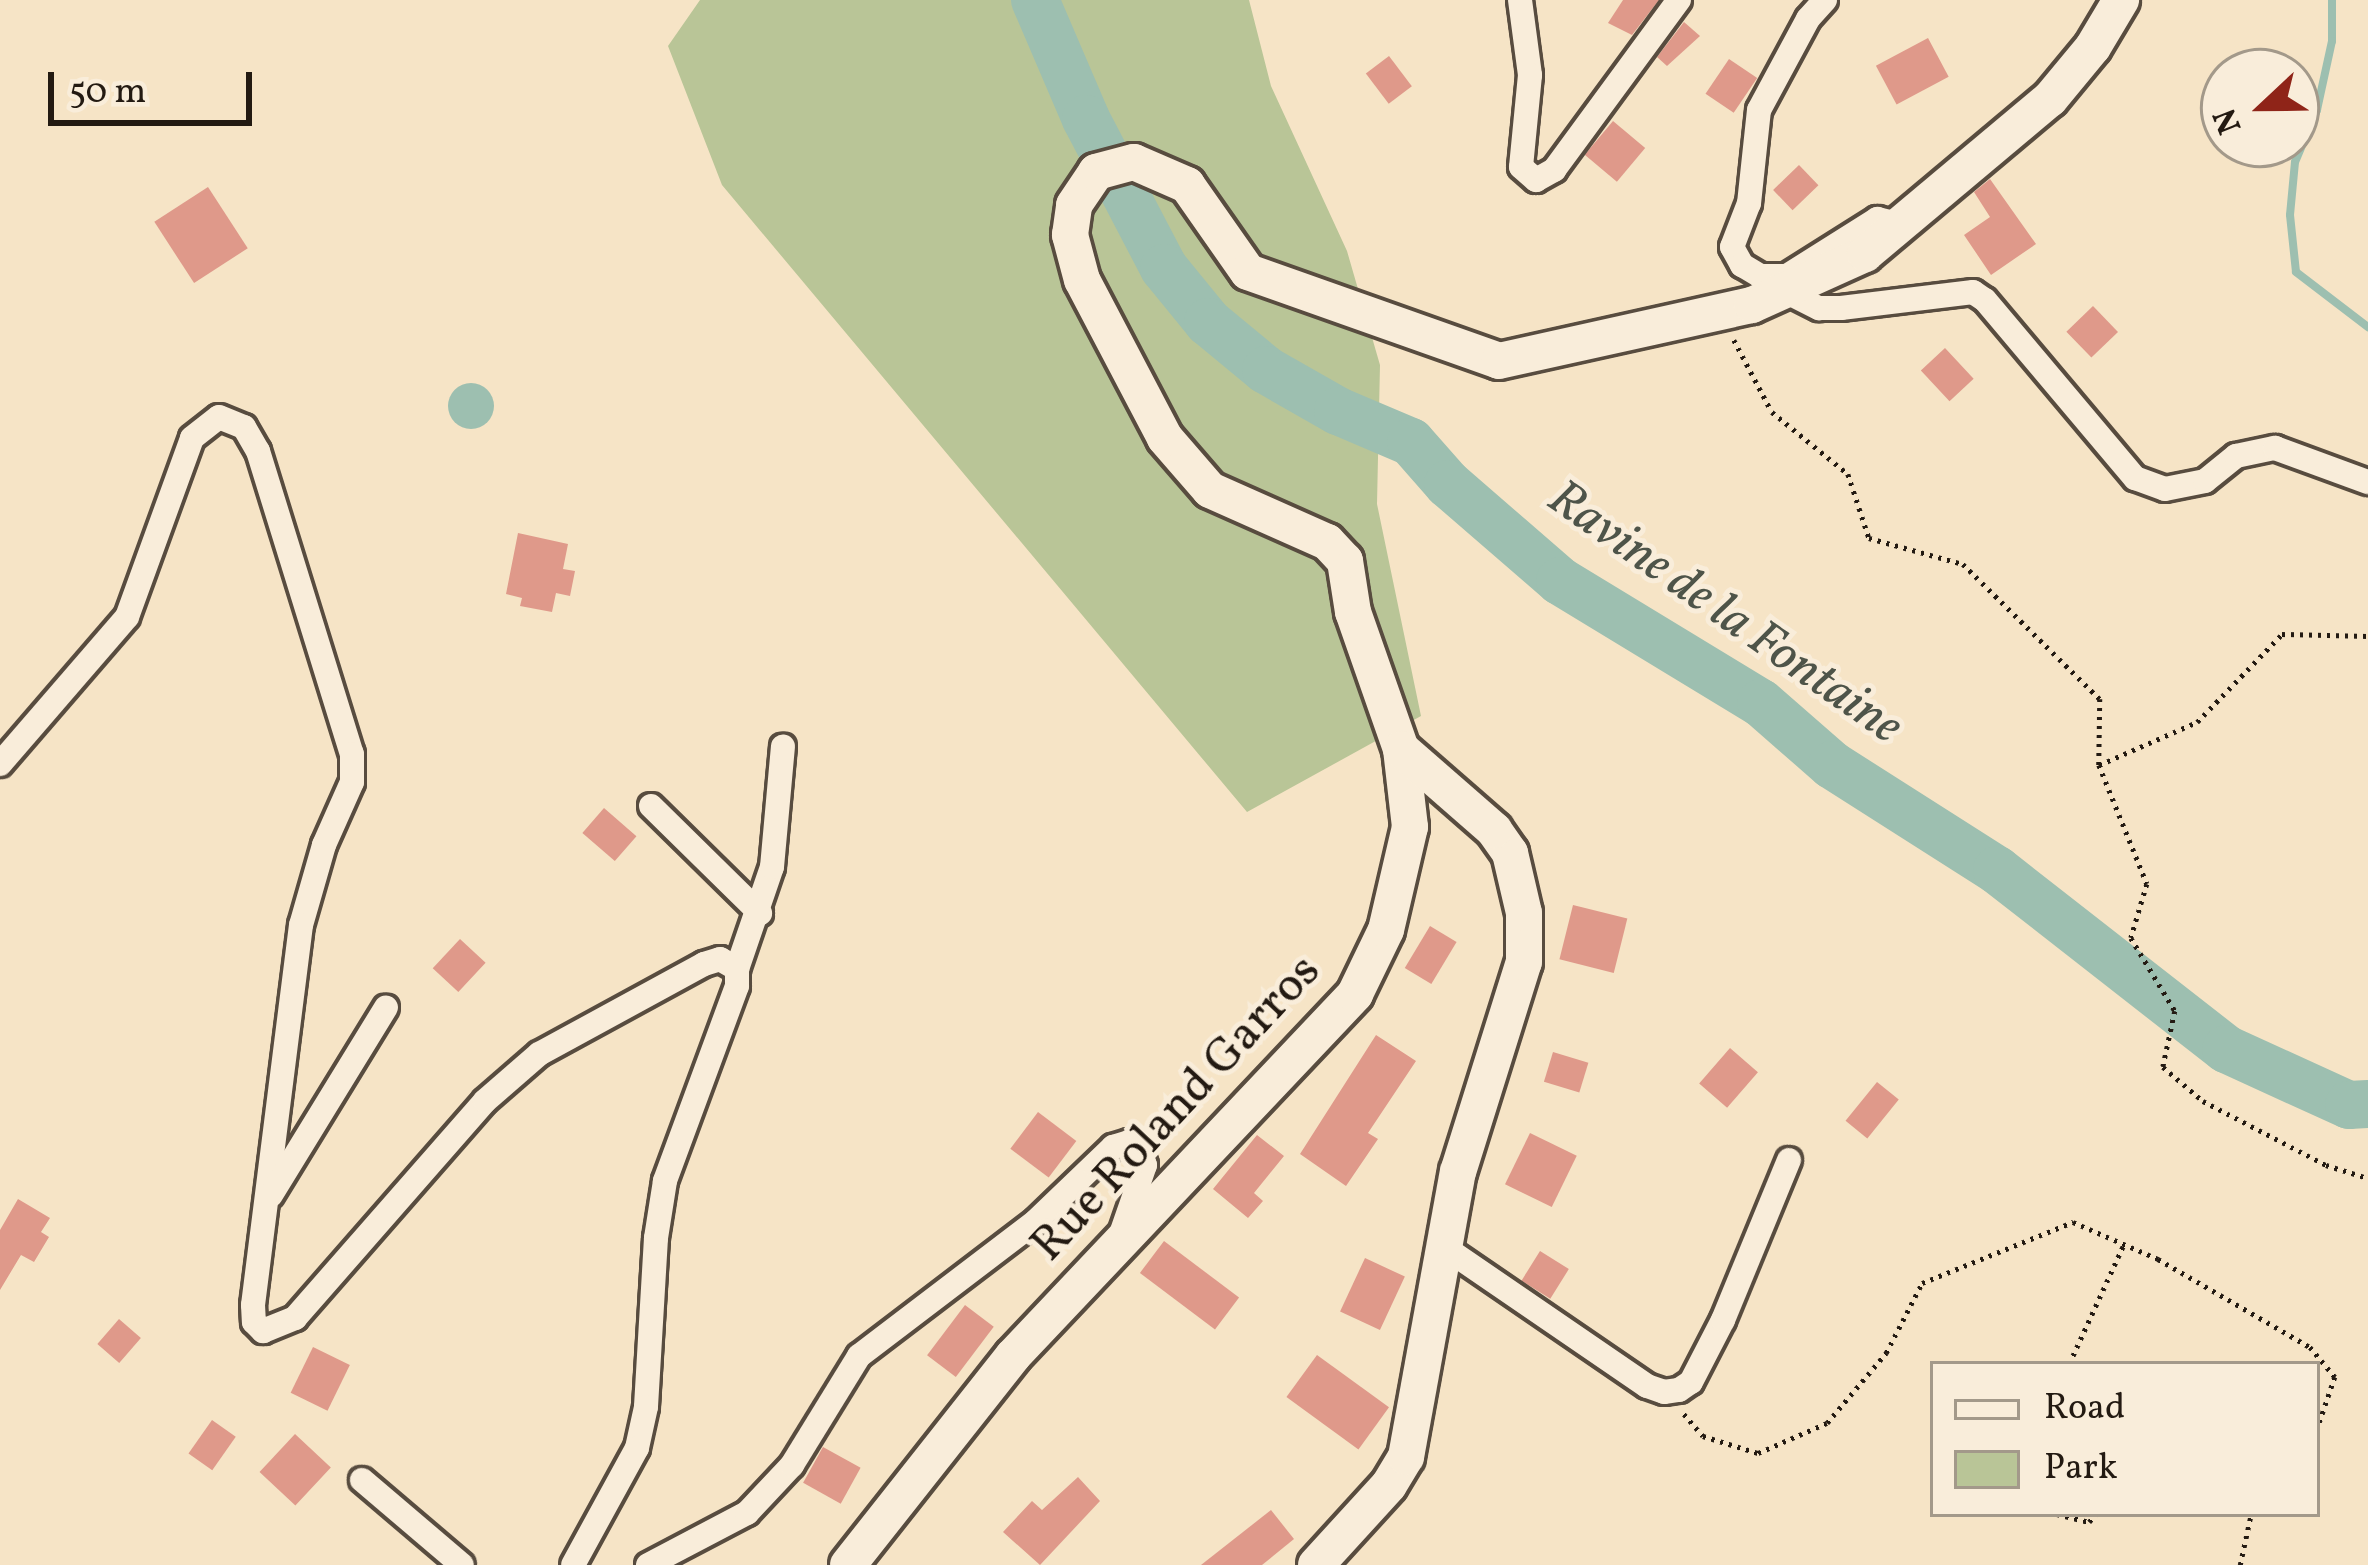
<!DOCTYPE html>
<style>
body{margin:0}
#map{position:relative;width:2368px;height:1565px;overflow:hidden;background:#f6e4c6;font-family:Vollkorn,serif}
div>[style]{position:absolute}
.green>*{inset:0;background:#b9c597}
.water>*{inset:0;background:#9dbfb0}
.round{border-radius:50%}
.stream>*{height:8px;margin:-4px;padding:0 4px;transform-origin:4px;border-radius:4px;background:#9dbfb0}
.river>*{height:48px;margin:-24px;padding:0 24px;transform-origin:24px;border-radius:24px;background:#9dbfb0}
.building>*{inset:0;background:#df998a;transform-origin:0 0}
.path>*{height:4.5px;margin-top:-2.25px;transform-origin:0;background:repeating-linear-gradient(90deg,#231a12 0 3px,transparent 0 9px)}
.roads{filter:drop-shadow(3px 0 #584c3f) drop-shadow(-3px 0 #584c3f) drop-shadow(0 3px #584c3f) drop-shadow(0 -3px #584c3f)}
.minor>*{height:24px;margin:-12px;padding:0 12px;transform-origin:12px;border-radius:12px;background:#f9edda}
.secondary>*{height:36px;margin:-18px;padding:0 18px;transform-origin:18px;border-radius:18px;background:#f9edda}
span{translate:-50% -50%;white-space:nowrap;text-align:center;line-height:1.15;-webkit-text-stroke:10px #f9edda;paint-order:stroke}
.street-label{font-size:48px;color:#231a12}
.water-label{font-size:51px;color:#4e5449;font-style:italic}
.legend{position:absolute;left:1930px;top:1361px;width:390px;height:156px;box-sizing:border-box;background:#f9edda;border:3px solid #a3998a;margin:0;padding:15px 21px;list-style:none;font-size:36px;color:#231a12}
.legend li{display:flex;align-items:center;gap:24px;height:60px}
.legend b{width:60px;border:3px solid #a3998a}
.north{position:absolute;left:2200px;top:48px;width:120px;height:120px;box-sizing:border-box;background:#f9edda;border:3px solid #a3998a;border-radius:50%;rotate:248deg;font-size:33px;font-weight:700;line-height:48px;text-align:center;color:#231a12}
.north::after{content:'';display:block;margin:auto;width:42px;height:54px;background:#8f2418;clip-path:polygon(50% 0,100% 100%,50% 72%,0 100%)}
.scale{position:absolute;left:48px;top:72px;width:204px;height:54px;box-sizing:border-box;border:6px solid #231a12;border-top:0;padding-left:15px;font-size:36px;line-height:42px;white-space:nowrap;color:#231a12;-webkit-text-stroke:9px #f9edda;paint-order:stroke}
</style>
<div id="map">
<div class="green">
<i style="clip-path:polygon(700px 0,1249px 0,1271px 86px,1347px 251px,1380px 365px,1377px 504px,1421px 716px,1247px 812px,722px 185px,668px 46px)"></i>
</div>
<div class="water">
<i class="round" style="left:448px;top:383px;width:46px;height:46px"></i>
</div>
<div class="stream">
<i style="left:2332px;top:0;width:41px;rotate:90deg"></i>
<i style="left:2332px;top:41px;width:71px;rotate:102.3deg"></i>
<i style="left:2317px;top:110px;width:56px;rotate:112.9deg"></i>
<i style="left:2295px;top:162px;width:53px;rotate:95.4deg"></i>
<i style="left:2290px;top:215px;width:57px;rotate:84deg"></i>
<i style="left:2296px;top:272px;width:91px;rotate:37.4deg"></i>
</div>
<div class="river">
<i style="left:1035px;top:0;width:129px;rotate:66.8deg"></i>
<i style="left:1086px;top:119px;width:168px;rotate:62.4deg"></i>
<i style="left:1164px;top:268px;width:70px;rotate:50.8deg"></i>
<i style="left:1208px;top:322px;width:75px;rotate:39.6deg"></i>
<i style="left:1266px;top:370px;width:83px;rotate:29.7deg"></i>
<i style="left:1338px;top:411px;width:79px;rotate:23deg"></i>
<i style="left:1411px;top:442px;width:56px;rotate:48.6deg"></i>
<i style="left:1448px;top:484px;width:148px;rotate:40.9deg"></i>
<i style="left:1560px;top:581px;width:235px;rotate:31.3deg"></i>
<i style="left:1761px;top:703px;width:94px;rotate:41.1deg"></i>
<i style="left:1832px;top:765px;width:196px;rotate:32.5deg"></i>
<i style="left:1997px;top:870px;width:291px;rotate:38deg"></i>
<i style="left:2226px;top:1049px;width:135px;rotate:24.5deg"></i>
<i style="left:2349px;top:1105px;width:19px;rotate:-3deg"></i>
</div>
<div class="building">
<i style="clip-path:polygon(1623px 0,1659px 0,1632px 35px,1608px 23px)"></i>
<i style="clip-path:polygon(1684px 22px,1700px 36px,1667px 66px,1657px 57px)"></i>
<i style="left:1928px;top:38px;width:44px;height:59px;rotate:62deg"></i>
<i style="left:1389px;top:56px;width:38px;height:29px;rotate:53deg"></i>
<i style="left:1729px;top:59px;width:34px;height:42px;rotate:34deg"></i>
<i style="left:1613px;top:121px;width:42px;height:44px;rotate:40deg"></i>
<i style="left:1799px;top:165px;width:28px;height:36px;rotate:46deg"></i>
<i style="clip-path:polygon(1990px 179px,2036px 244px,1991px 275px,1964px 235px,1990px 217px,1974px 192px)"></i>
<i style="left:208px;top:187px;width:73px;height:64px;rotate:57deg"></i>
<i style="left:2093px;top:306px;width:36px;height:37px;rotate:46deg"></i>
<i style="left:1945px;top:348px;width:42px;height:33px;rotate:47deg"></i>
<i style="clip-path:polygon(518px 533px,568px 544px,563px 569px,575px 571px,570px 596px,556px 593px,552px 612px,520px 606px,522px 598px,506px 594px)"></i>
<i style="left:604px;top:808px;width:43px;height:33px;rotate:41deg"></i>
<i style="left:1573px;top:905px;width:56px;height:56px;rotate:14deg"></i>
<i style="left:1430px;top:926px;width:31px;height:49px;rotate:31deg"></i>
<i style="left:460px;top:939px;width:35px;height:40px;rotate:43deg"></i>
<i style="clip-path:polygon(1376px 1035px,1416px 1061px,1368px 1133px,1378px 1139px,1346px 1186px,1300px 1154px)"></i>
<i style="left:1730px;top:1048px;width:37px;height:47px;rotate:41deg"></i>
<i style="left:1553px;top:1052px;width:37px;height:31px;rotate:17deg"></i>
<i style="left:1877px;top:1082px;width:28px;height:50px;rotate:39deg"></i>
<i style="left:1038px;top:1112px;width:48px;height:46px;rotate:37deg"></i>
<i style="left:1530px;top:1133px;width:52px;height:57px;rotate:26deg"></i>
<i style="clip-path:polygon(1257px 1135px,1284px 1156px,1254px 1193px,1263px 1201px,1248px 1218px,1213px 1189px)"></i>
<i style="clip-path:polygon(18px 1199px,50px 1218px,41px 1232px,49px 1237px,34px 1262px,21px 1255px,0 1290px,0 1230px)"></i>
<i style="left:1164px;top:1241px;width:94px;height:40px;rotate:37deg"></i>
<i style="left:1540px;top:1251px;width:34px;height:35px;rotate:32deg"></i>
<i style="left:1365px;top:1258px;width:44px;height:59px;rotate:25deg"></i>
<i style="left:965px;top:1305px;width:36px;height:63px;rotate:37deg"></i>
<i style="left:119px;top:1319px;width:29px;height:33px;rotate:41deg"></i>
<i style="left:313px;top:1347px;width:41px;height:51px;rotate:26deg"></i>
<i style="left:1317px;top:1355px;width:89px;height:52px;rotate:36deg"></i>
<i style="left:212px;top:1420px;width:29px;height:41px;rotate:35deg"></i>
<i style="left:295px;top:1434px;width:49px;height:52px;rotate:43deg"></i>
<i style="left:823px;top:1447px;width:43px;height:41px;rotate:29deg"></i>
<i style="clip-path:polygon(1078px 1477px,1100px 1501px,1040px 1565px,1003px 1532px,1032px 1501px,1042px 1510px)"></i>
<i style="clip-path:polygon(1271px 1510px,1294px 1539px,1262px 1565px,1201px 1565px)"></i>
</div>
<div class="path">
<i style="left:1734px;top:340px;width:81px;rotate:62.2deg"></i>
<i style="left:1772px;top:412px;width:98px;rotate:39.2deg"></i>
<i style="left:1848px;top:474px;width:67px;rotate:71.8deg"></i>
<i style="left:1869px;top:538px;width:98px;rotate:15.5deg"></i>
<i style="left:1963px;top:564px;width:192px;rotate:44.6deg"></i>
<i style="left:2100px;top:699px;width:66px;rotate:90.9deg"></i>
<i style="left:2099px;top:765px;width:128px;rotate:68deg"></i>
<i style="left:2147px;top:884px;width:56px;rotate:106.5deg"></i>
<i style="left:2131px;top:938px;width:85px;rotate:58.9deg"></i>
<i style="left:2175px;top:1011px;width:57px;rotate:102.1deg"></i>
<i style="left:2163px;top:1067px;width:52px;rotate:40.4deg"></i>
<i style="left:2203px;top:1101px;width:139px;rotate:27.5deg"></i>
<i style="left:2326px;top:1165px;width:44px;rotate:17.2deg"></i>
<i style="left:2099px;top:765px;width:107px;rotate:-23.7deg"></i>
<i style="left:2197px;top:722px;width:122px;rotate:-46deg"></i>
<i style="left:2282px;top:634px;width:86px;rotate:1.3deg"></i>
<i style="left:2069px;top:1364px;width:132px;rotate:-65.4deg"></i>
<i style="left:1684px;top:1414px;width:29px;rotate:49deg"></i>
<i style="left:1703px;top:1436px;width:58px;rotate:17.2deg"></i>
<i style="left:1758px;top:1453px;width:75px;rotate:-23.5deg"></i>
<i style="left:1827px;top:1423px;width:92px;rotate:-49.9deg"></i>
<i style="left:1886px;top:1353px;width:79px;rotate:-62.8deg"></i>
<i style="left:1922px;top:1283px;width:163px;rotate:-22deg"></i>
<i style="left:2073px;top:1222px;width:93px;rotate:23.5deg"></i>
<i style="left:2158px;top:1259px;width:176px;rotate:30.1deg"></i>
<i style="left:2310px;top:1347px;width:39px;rotate:50deg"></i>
<i style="left:2335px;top:1377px;width:56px;rotate:108.8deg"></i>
<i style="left:2057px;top:1514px;width:33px;rotate:14deg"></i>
<i style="left:2089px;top:1522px;width:11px;rotate:-49deg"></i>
<i style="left:2240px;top:1565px;width:52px;rotate:-77.8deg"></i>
</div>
<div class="roads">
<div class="minor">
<i style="left:1520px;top:0;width:76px;rotate:82.4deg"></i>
<i style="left:1530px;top:75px;width:92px;rotate:95.6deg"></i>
<i style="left:1521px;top:167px;width:20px;rotate:41deg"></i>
<i style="left:1536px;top:180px;width:21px;rotate:-29deg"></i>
<i style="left:1554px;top:170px;width:211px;rotate:-53.7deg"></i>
<i style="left:1825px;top:0;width:25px;rotate:132deg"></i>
<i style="left:1808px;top:19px;width:103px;rotate:118.3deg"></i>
<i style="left:1759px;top:110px;width:94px;rotate:96.1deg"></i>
<i style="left:1749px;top:203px;width:47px;rotate:111.1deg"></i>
<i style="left:1732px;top:247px;width:21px;rotate:61deg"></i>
<i style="left:1742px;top:265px;width:21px;rotate:31deg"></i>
<i style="left:1760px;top:276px;width:27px"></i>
<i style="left:1787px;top:276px;width:107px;rotate:-32.3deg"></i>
<i style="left:1877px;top:219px;width:26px;rotate:13deg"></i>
<i style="left:1787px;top:292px;width:36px;rotate:27deg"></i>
<i style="left:1819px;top:308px;width:22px"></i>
<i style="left:1841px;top:308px;width:133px;rotate:-6.9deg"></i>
<i style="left:1973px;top:292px;width:14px;rotate:34deg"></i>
<i style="left:1985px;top:300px;width:233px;rotate:49.9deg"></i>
<i style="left:2135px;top:478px;width:32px;rotate:20deg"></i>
<i style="left:2165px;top:489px;width:41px;rotate:-11.3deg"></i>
<i style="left:2205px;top:481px;width:40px;rotate:-39deg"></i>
<i style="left:2236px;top:456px;width:40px;rotate:-12deg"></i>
<i style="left:2275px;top:448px;width:99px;rotate:20.1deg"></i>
<i style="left:0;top:764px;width:194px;rotate:-49.2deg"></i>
<i style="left:127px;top:617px;width:190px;rotate:-70deg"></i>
<i style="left:192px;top:438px;width:34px;rotate:-38deg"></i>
<i style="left:219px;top:417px;width:27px;rotate:22deg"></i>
<i style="left:244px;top:427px;width:28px;rotate:60deg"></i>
<i style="left:258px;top:451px;width:317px;rotate:72.8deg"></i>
<i style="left:352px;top:754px;width:28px;rotate:90deg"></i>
<i style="left:352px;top:782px;width:69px;rotate:114deg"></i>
<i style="left:324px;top:845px;width:83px;rotate:106deg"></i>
<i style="left:301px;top:925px;width:383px;rotate:97.2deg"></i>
<i style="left:253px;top:1305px;width:17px;rotate:87deg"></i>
<i style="left:254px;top:1322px;width:13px;rotate:45deg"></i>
<i style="left:263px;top:1331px;width:35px;rotate:-22deg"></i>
<i style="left:295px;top:1318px;width:288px;rotate:-48.8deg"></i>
<i style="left:485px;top:1101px;width:72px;rotate:-41deg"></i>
<i style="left:539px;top:1054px;width:188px;rotate:-28.6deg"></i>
<i style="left:704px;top:964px;width:17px;rotate:-17deg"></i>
<i style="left:720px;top:959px;width:20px;rotate:30deg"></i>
<i style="left:737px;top:969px;width:17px;rotate:90deg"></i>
<i style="left:737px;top:986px;width:208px;rotate:110.3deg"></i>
<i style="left:665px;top:1181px;width:58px;rotate:99deg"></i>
<i style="left:656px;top:1238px;width:169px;rotate:93.4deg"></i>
<i style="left:646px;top:1407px;width:42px;rotate:102.4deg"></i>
<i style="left:637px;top:1448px;width:133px;rotate:118.7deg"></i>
<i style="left:651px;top:806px;width:153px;rotate:44.5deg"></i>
<i style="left:737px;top:969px;width:108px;rotate:-71.1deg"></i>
<i style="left:772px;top:867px;width:121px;rotate:-84.8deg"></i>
<i style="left:271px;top:1195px;width:220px;rotate:-58.5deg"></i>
<i style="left:1444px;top:1247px;width:246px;rotate:34.4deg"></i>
<i style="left:1647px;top:1386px;width:18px;rotate:19deg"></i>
<i style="left:1664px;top:1392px;width:15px;rotate:-8deg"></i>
<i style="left:1679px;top:1390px;width:14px;rotate:-34deg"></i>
<i style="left:1691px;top:1382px;width:70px;rotate:-62.7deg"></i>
<i style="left:1723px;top:1320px;width:173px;rotate:-67.6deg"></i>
<i style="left:362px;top:1480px;width:131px;rotate:40.4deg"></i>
<i style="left:648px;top:1565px;width:112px;rotate:-27.7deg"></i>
<i style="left:747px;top:1513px;width:66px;rotate:-46.8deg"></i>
<i style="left:792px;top:1465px;width:128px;rotate:-58.4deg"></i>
<i style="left:859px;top:1356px;width:223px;rotate:-37.3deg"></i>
<i style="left:1036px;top:1221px;width:107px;rotate:-43.9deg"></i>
<i style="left:1113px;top:1147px;width:17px;rotate:-17deg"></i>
<i style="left:1129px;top:1142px;width:13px;rotate:32deg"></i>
<i style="left:1140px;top:1149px;width:17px;rotate:73deg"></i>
<i style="left:1145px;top:1165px;width:73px;rotate:109.2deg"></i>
</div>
<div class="secondary">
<i style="left:848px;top:1565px;width:266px;rotate:-51.7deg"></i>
<i style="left:1013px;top:1356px;width:498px;rotate:-46.6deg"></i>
<i style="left:1355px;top:994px;width:71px;rotate:-64.2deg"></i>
<i style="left:1386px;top:930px;width:106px;rotate:-76.9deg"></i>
<i style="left:1410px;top:827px;width:79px;rotate:-96.6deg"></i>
<i style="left:1401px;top:749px;width:145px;rotate:-109.3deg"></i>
<i style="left:1353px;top:612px;width:52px;rotate:-98.9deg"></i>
<i style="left:1345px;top:561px;width:26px;rotate:-133deg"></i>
<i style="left:1327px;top:542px;width:128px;rotate:-156deg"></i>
<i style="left:1210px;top:490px;width:69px;rotate:-130.9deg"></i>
<i style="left:1165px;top:438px;width:178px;rotate:-117.7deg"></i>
<i style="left:1082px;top:280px;width:47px;rotate:-104.9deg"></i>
<i style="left:1070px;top:235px;width:30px;rotate:-82deg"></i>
<i style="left:1074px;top:205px;width:40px;rotate:-56deg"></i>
<i style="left:1096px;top:172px;width:39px;rotate:-15deg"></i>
<i style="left:1134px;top:162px;width:58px;rotate:23.5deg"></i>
<i style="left:1187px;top:185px;width:106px;rotate:55deg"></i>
<i style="left:1248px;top:272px;width:266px;rotate:19.5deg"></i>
<i style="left:1499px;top:361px;width:259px;rotate:-12.5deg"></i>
<i style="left:1752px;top:305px;width:124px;rotate:-24.3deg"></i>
<i style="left:1865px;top:254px;width:241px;rotate:-40deg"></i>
<i style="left:2050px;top:99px;width:67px;rotate:-50.4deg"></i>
<i style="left:2093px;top:47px;width:55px;rotate:-59.2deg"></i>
<i style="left:1316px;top:1565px;width:108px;rotate:-47.6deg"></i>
<i style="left:1389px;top:1485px;width:33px;rotate:-59deg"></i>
<i style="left:1406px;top:1457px;width:290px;rotate:-79.7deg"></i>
<i style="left:1458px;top:1172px;width:220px;rotate:-72.6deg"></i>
<i style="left:1524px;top:962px;width:49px;rotate:-90deg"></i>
<i style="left:1524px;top:913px;width:62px;rotate:-103.1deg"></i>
<i style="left:1510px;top:853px;width:28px;rotate:-125deg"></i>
<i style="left:1494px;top:830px;width:123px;rotate:-138.9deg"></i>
</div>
</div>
<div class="street-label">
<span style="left:1177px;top:1109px;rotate:-47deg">Rue Roland Garros</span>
</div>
<div class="water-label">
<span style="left:1724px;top:614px;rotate:35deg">Ravine de la Fontaine</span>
</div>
<ul class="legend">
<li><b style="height:15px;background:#f9edda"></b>Road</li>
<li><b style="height:33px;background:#b9c597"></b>Park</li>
</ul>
<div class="north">N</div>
<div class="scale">50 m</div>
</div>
